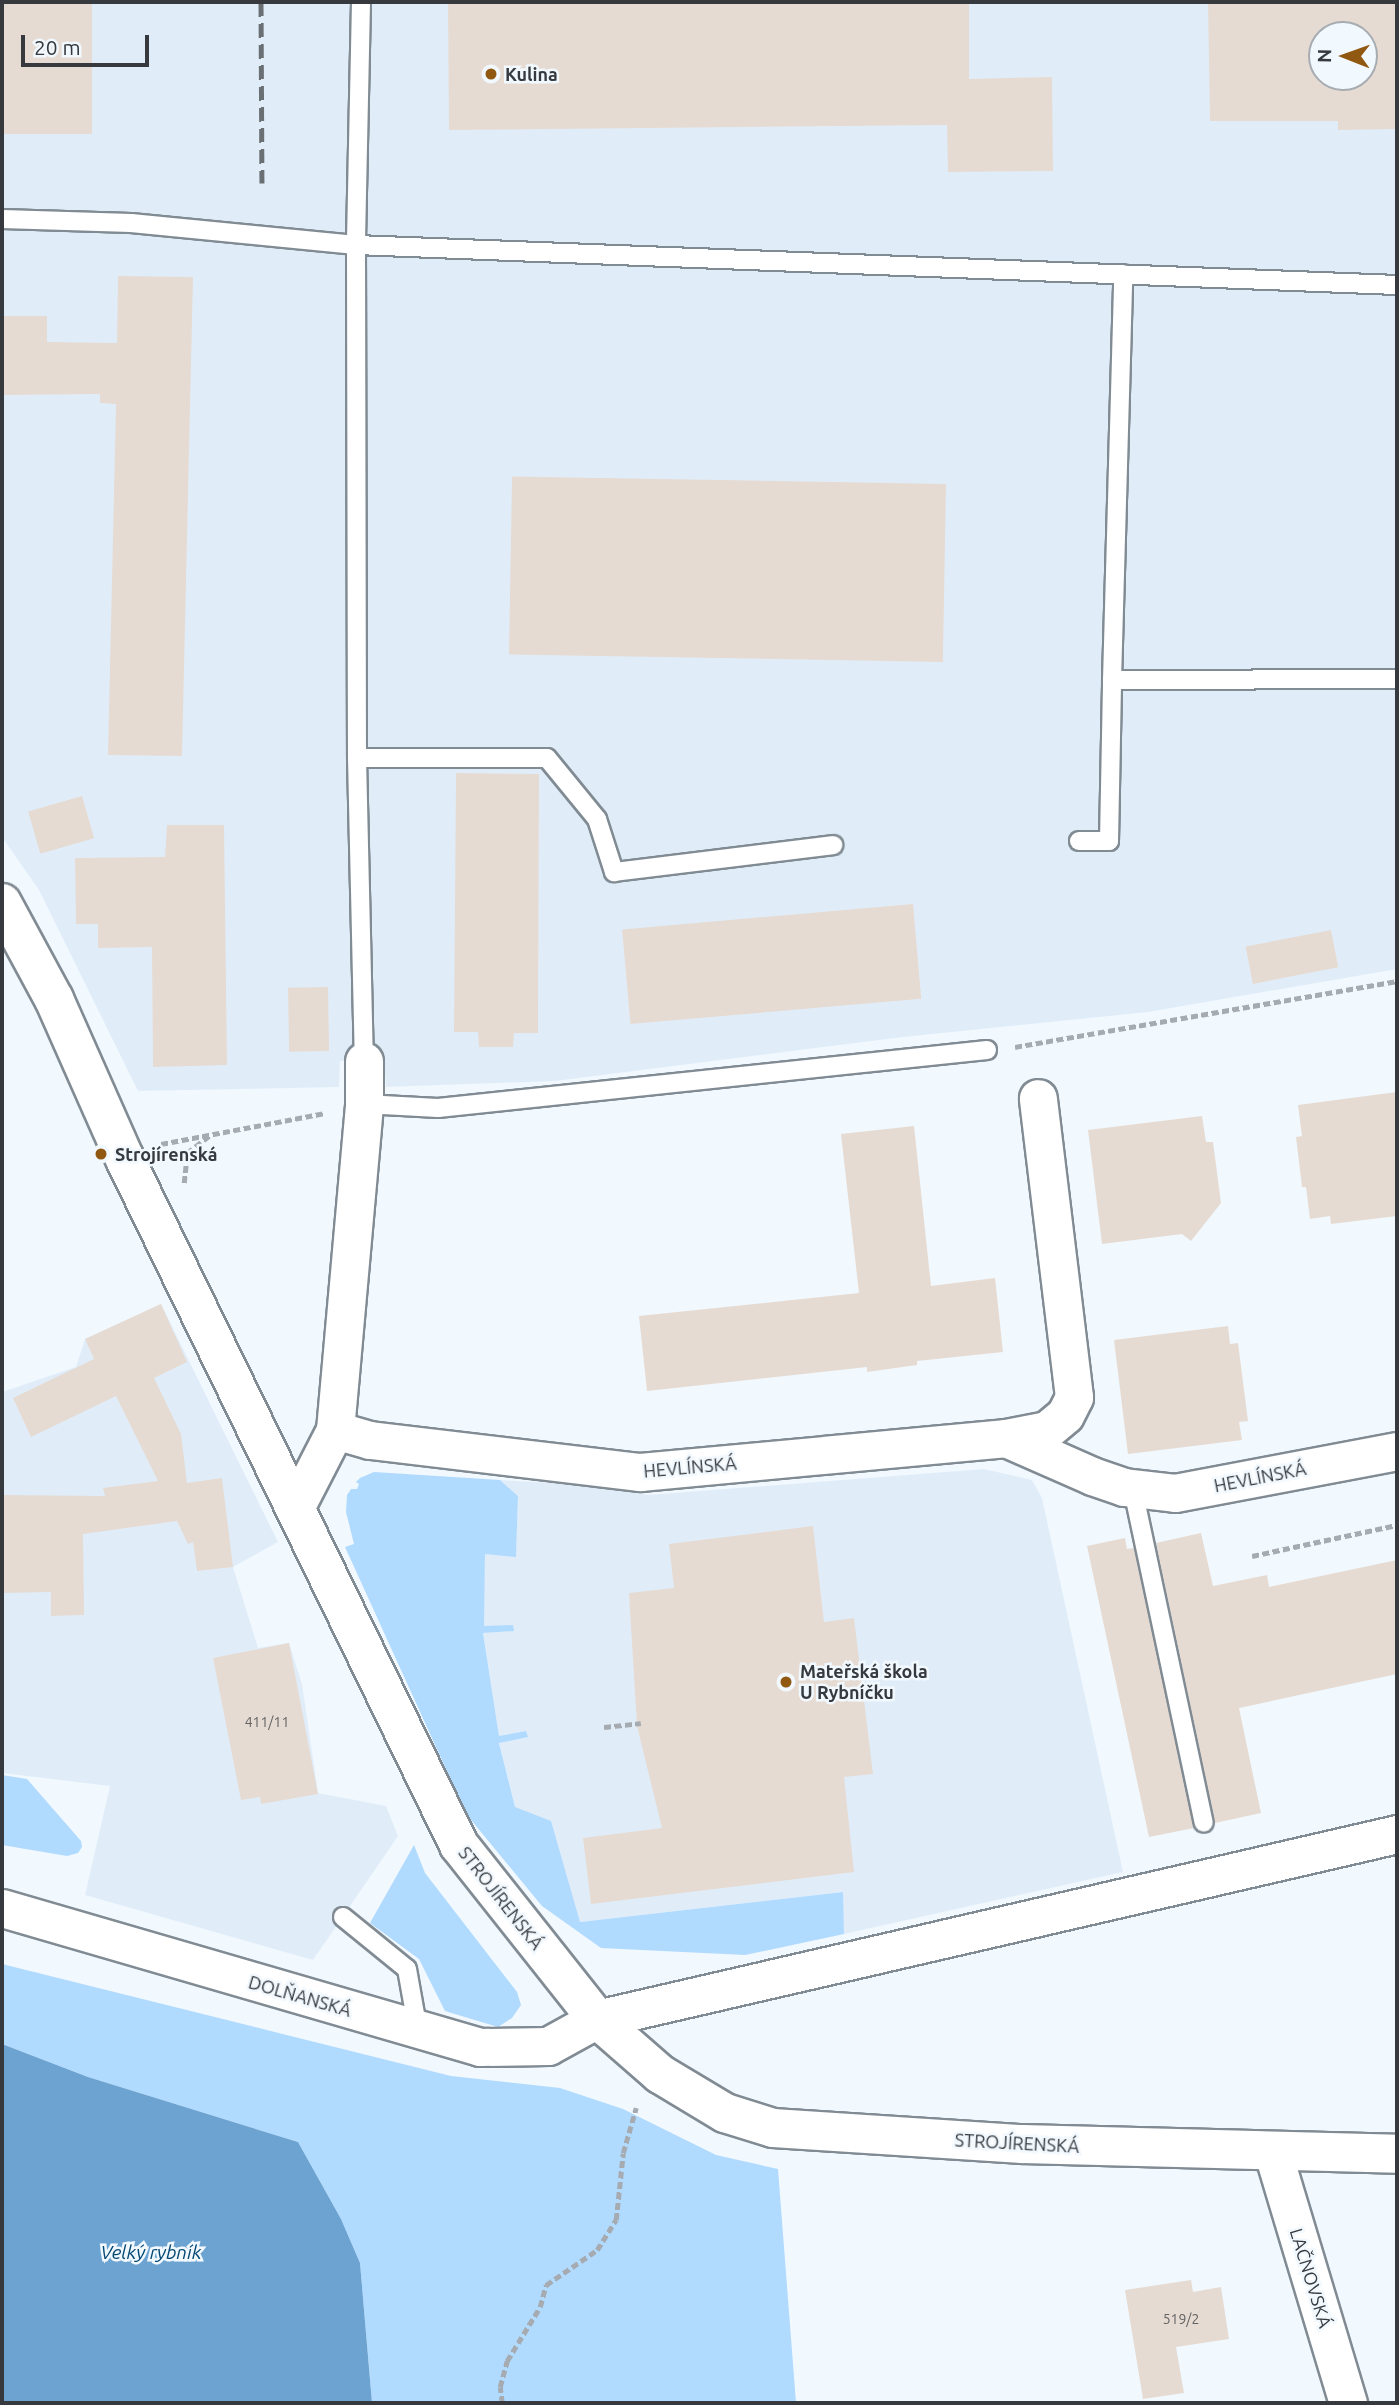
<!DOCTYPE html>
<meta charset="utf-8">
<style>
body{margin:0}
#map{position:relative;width:1399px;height:2405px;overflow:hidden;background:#f1f8fe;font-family:Ubuntu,sans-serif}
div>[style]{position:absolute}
.built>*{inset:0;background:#e0edf9}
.green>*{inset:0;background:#b1daff}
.water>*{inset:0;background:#6da3d1}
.building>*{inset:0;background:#e6dbd2;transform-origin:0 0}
.path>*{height:4.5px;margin-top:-2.25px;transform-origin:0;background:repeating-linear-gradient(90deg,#a5abb0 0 7px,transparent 0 10.5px)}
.roads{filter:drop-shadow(2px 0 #818b93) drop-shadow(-2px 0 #818b93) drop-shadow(0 2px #818b93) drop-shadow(0 -2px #818b93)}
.service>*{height:18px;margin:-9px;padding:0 9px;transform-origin:9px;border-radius:9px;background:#fff}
.minor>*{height:37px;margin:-18.5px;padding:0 18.5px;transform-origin:18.5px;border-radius:18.5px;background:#fff}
.tertiary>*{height:38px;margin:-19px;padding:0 19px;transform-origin:19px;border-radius:19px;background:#fff}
.rail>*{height:5px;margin-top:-2.5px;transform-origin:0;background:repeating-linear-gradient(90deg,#6a6f73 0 14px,transparent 0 21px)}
.dots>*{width:19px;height:19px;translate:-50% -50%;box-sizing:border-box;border:4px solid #f1f8fe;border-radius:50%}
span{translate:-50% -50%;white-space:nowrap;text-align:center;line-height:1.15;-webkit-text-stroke:5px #f1f8fe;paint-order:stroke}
.number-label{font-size:14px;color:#626263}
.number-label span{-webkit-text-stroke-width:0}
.poi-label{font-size:18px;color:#363a3e;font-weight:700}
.left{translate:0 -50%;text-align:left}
.street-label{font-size:18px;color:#363a3e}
.water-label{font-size:19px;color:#034772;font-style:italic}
.frame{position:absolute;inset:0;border:4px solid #363a3e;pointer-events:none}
.north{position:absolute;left:1308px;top:21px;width:70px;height:70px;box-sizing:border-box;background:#f1f8fe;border:2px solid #a6acb1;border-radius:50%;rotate:271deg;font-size:19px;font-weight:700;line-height:28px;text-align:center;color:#363a3e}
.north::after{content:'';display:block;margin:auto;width:24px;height:32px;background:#905811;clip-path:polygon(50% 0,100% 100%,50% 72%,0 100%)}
.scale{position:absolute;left:21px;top:35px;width:128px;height:32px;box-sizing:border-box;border:4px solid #363a3e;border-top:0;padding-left:9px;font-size:21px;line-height:24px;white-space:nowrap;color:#363a3e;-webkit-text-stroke:5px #f1f8fe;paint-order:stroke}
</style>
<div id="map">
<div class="built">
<i style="clip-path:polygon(evenodd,2px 2px,1397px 2px,1397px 969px,1148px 1012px,903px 1037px,555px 1081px,386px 1087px,384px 1059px,340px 1061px,339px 1087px,138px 1091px,39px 890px,2px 837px,2px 2px,1322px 35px,1364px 35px,1364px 77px,1322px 77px,1322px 35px)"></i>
<i style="clip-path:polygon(161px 1304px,278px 1542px,233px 1567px,258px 1648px,289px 1643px,302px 1684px,318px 1793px,386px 1806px,398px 1836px,313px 1960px,85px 1895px,110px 1786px,2px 1773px,2px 1392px,76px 1367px,85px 1339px)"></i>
<i style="clip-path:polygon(984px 1469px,1032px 1480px,1042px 1498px,1123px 1872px,844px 1934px,842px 1892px,580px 1922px,515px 1807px,499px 1742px,527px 1737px,526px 1731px,499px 1736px,483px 1633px,513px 1631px,513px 1625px,483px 1627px,485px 1554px,516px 1556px,518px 1496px,500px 1480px,586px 1485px,648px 1495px)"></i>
</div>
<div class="green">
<i style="clip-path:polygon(374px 1472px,500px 1480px,518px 1496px,516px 1557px,485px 1554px,484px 1626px,513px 1625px,514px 1631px,483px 1633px,499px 1736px,526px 1731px,528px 1737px,499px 1743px,515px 1807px,551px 1821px,580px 1922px,843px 1892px,844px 1934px,745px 1955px,601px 1948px,542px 1906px,467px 1815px,345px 1547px,354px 1544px,346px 1512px,347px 1495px,351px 1489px,357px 1489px,359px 1484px,356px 1482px,360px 1478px)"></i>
<i style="clip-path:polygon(2px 1775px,27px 1779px,81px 1841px,82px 1847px,78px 1853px,67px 1856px,2px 1845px)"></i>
<i style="clip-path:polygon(414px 1845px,425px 1873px,517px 1992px,521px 2005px,512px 2018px,498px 2027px,445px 2011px,419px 1959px,370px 1923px)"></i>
<i style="clip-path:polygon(2px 1964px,451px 2076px,560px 2088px,623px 2109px,716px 2155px,778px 2169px,796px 2403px,372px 2403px,360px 2263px,341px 2219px,298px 2142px,88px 2077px,2px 2044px)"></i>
</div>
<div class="water">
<i style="clip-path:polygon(2px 2044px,88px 2077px,298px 2142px,341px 2219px,360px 2263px,372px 2403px,2px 2403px)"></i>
</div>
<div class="building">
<i style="left:2px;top:2px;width:90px;height:132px"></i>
<i style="clip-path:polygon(448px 2px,969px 2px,969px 79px,1052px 77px,1053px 171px,948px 172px,947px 125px,449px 130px)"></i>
<i style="clip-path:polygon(evenodd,1208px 2px,1397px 2px,1397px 129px,1338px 130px,1338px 121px,1210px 121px,1208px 2px,1322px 35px,1364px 35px,1364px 77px,1322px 77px,1322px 35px)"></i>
<i style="clip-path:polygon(118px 276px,193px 277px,182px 756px,108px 755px,116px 404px,100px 403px,100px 394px,2px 395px,2px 316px,47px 316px,47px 342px,117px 343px)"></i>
<i style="left:946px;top:484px;width:178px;height:434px;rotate:91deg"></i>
<i style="clip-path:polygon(456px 773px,539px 774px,538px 1033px,514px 1033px,513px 1047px,479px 1047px,478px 1032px,454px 1032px)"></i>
<i style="left:82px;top:796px;width:44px;height:56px;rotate:74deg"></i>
<i style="clip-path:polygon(167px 825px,224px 825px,227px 1065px,153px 1067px,152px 947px,98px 948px,98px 924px,76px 924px,75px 858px,165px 857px)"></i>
<i style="left:913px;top:904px;width:95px;height:292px;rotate:85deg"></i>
<i style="left:1331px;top:930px;width:38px;height:87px;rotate:79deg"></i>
<i style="left:328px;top:987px;width:64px;height:40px;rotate:89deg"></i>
<i style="clip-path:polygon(1397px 1092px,1397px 1216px,1331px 1224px,1330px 1216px,1310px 1219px,1306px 1187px,1302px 1187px,1296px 1137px,1302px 1136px,1298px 1105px)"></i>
<i style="clip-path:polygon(1202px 1116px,1206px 1142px,1213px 1142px,1221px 1203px,1191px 1241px,1182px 1234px,1102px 1244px,1088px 1130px)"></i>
<i style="clip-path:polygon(914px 1126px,931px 1286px,995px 1278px,1003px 1352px,917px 1361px,917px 1365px,867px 1372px,867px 1367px,647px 1391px,639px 1316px,859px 1293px,841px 1134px)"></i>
<i style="clip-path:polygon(161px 1304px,187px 1362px,154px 1378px,181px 1434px,187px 1483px,222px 1478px,233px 1567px,197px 1571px,193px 1542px,188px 1544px,177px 1521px,83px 1534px,84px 1615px,51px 1616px,51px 1592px,2px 1593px,2px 1495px,105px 1496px,103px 1488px,158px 1481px,116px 1396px,31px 1437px,13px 1398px,94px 1359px,85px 1339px)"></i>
<i style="clip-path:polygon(1228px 1326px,1230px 1344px,1238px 1343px,1248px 1421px,1239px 1422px,1242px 1440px,1128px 1454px,1114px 1340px)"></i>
<i style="clip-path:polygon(813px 1526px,824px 1622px,854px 1618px,873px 1774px,844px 1777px,854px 1872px,591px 1904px,583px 1838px,662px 1828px,637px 1726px,629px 1593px,674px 1588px,669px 1544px)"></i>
<i style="clip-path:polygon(1201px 1533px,1213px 1586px,1267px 1575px,1269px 1587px,1397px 1560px,1397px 1674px,1239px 1708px,1261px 1813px,1215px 1823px,1156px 1543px)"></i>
<i style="clip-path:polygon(1125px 1538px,1127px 1549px,1134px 1548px,1194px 1828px,1149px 1837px,1087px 1546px)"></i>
<i style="clip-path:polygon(289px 1643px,318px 1794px,261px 1804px,260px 1797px,241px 1800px,213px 1658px)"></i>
<i style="clip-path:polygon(1191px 2280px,1193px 2292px,1221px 2287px,1229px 2339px,1176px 2347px,1184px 2393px,1143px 2399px,1125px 2290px)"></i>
</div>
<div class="path">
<i style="left:1015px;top:1047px;width:388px;rotate:-9.8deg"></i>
<i style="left:161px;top:1144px;width:167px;rotate:-10.7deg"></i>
<i style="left:184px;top:1183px;width:30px;rotate:-84deg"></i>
<i style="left:187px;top:1153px;width:28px;rotate:-38deg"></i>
<i style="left:1252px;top:1556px;width:148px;rotate:-12.1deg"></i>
<i style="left:604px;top:1727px;width:37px;rotate:-6deg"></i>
<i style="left:502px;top:2403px;width:16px;rotate:-97deg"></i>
<i style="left:500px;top:2387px;width:27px;rotate:-75deg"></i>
<i style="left:507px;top:2361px;width:63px;rotate:-58.6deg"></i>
<i style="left:540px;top:2307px;width:23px;rotate:-75deg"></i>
<i style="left:546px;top:2285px;width:62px;rotate:-34.5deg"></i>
<i style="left:597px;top:2250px;width:36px;rotate:-58deg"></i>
<i style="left:616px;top:2220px;width:67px;rotate:-84deg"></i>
<i style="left:623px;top:2153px;width:47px;rotate:-73.9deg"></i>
</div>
<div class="roads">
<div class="service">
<i style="left:361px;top:2px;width:243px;rotate:91.2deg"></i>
<i style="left:356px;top:245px;width:513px;rotate:89.89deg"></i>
<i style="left:357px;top:758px;width:303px;rotate:88.7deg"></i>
<i style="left:2px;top:219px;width:129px;rotate:1.8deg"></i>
<i style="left:131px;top:223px;width:226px;rotate:5.6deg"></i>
<i style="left:356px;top:245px;width:1042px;rotate:2.2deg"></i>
<i style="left:1112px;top:680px;width:406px;rotate:-88.4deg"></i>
<i style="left:357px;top:758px;width:190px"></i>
<i style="left:547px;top:758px;width:79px;rotate:50.7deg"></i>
<i style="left:597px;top:819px;width:56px;rotate:72.2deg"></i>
<i style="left:614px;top:872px;width:221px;rotate:-7deg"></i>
<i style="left:1079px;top:841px;width:30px"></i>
<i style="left:1109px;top:841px;width:161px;rotate:-88.9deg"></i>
<i style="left:1112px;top:680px;width:285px;rotate:-0.2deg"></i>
<i style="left:364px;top:1104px;width:74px;rotate:3.1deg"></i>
<i style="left:438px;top:1108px;width:552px;rotate:-6.03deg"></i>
<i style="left:1133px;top:1490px;width:340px;rotate:78deg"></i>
<i style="left:343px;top:1917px;width:82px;rotate:39.1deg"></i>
<i style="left:407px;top:1969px;width:63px;rotate:79.9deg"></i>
</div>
<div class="minor">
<i style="left:335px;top:1430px;width:36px;rotate:16deg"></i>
<i style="left:370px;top:1440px;width:272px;rotate:6.8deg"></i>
<i style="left:640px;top:1472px;width:368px;rotate:-5.3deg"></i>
<i style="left:1006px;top:1438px;width:42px;rotate:-11deg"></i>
<i style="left:1047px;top:1430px;width:23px;rotate:-40deg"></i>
<i style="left:1065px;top:1415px;width:20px;rotate:-63deg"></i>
<i style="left:1074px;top:1397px;width:301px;rotate:-96.9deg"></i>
<i style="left:1006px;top:1438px;width:94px;rotate:23.8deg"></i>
<i style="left:1092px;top:1476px;width:34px;rotate:19deg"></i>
<i style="left:1124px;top:1487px;width:51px;rotate:6.7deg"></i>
<i style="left:1175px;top:1493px;width:226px;rotate:-10.7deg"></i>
<i style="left:296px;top:1506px;width:85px;rotate:-62.8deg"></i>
<i style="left:335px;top:1430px;width:327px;rotate:-84.9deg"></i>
<i style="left:364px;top:1104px;width:43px;rotate:-90deg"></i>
<i style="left:2px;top:1908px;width:498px;rotate:16.2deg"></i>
<i style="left:480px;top:2047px;width:68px;rotate:-0.8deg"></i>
<i style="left:548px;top:2046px;width:56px;rotate:-28.9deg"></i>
<i style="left:597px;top:2019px;width:821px;rotate:-13.02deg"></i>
<i style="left:1273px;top:2153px;width:261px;rotate:73.3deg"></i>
</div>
<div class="tertiary">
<i style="left:2px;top:903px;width:109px;rotate:61.6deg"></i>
<i style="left:54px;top:999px;width:175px;rotate:66.1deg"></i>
<i style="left:125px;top:1159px;width:763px;rotate:64.04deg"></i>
<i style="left:459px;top:1845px;width:222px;rotate:51.6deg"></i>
<i style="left:597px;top:2019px;width:84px;rotate:41.1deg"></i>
<i style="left:660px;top:2074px;width:76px;rotate:31deg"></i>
<i style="left:725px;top:2113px;width:50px;rotate:17.4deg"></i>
<i style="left:773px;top:2128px;width:250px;rotate:3.7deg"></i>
<i style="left:1022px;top:2144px;width:375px;rotate:1.5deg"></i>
</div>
</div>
<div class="rail">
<i style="left:261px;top:2px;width:181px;rotate:89.7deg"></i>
</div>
<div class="dots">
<i style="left:491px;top:74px;background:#905811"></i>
<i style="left:101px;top:1154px;background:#905811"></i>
<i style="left:786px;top:1682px;background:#905811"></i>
</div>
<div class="number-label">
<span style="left:267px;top:1722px">411/11</span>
<span style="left:1181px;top:2319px">519/2</span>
</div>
<div class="poi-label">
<span class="left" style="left:505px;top:74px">Kulina</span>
<span class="left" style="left:115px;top:1154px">Strojírenská</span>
<span class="left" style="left:800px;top:1682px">Mateřská škola<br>U Rybníčku</span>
</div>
<div class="street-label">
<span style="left:690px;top:1467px;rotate:-5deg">HEVLÍNSKÁ</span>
<span style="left:1260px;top:1477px;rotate:-11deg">HEVLÍNSKÁ</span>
<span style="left:501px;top:1898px;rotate:52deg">STROJÍRENSKÁ</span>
<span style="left:300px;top:1996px;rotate:16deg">DOLŇANSKÁ</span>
<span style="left:1017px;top:2143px;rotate:3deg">STROJÍRENSKÁ</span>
<span style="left:1311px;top:2278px;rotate:73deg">LAČNOVSKÁ</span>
</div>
<div class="water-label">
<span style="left:151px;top:2253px">Velký rybník</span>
</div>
<div class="frame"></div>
<div class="north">N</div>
<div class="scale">20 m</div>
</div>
